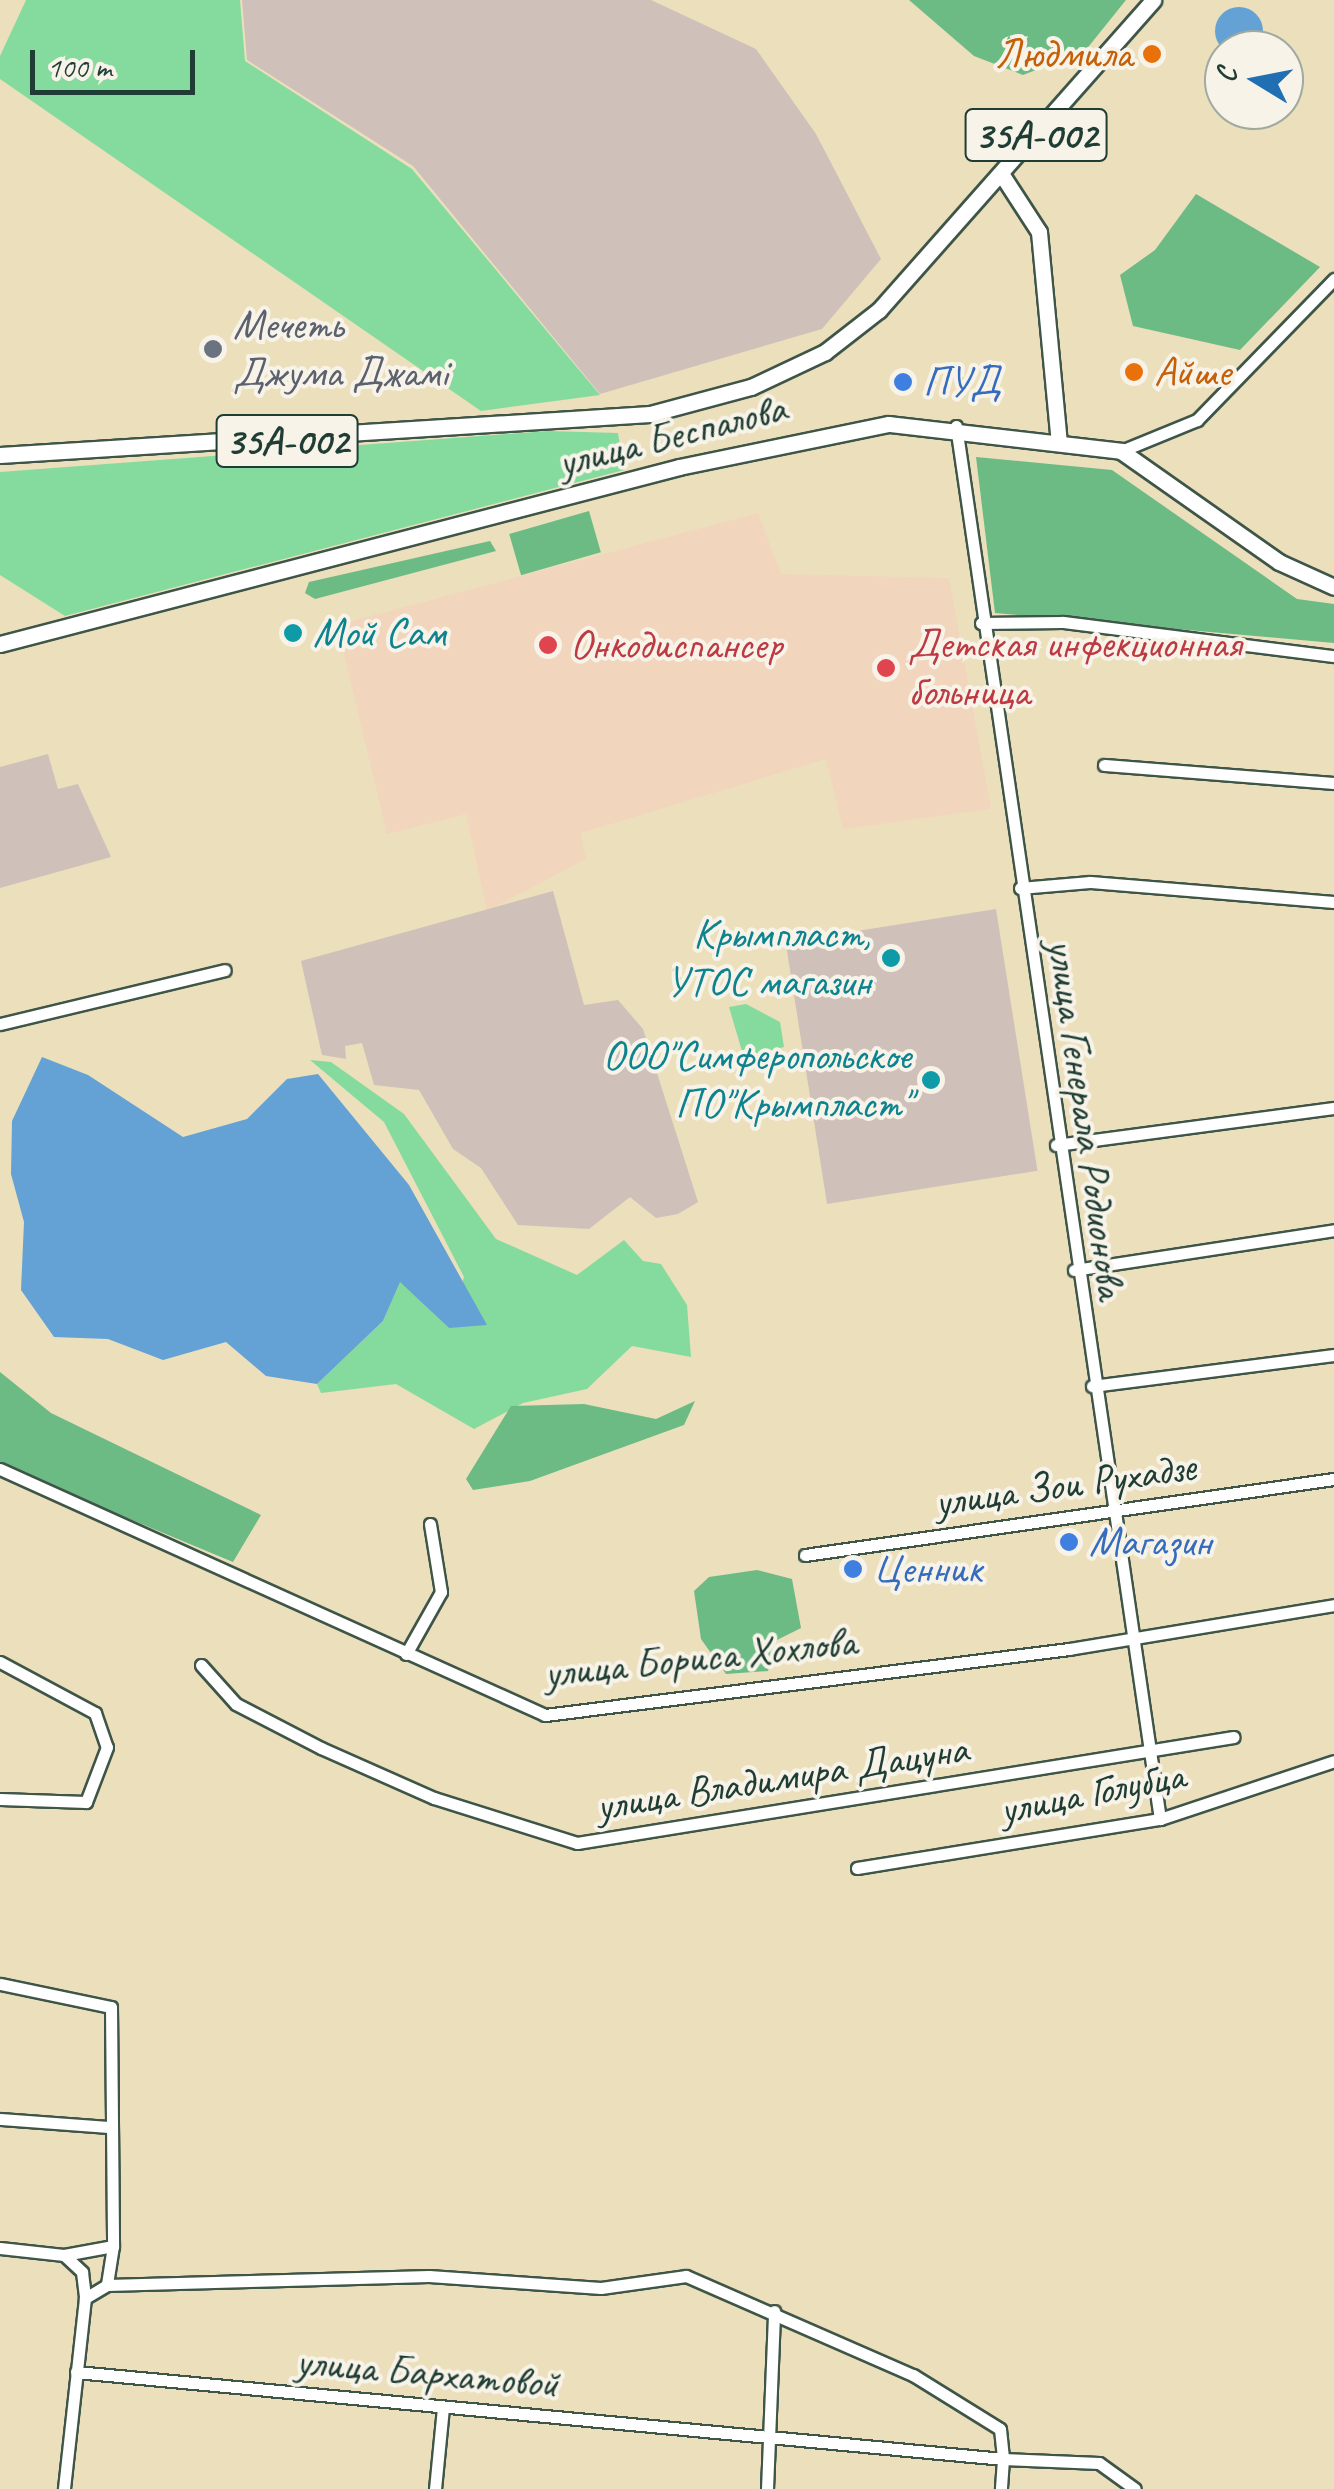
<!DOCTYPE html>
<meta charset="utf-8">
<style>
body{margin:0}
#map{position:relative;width:1334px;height:2489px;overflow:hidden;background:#ebdfbc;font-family:Caveat,sans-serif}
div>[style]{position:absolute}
.built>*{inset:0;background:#f2d5bd}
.industrial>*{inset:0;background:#cfc1ba;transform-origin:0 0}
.green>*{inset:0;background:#85db9e}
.forest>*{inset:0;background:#6cbb85;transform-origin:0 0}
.water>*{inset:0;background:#64a1d5}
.round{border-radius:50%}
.roads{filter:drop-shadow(2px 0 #3e5548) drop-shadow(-2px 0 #3e5548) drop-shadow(0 2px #3e5548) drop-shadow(0 -2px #3e5548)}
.minor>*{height:11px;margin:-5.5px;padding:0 5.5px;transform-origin:5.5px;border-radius:5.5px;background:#fff}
.major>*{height:15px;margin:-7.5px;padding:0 7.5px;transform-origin:7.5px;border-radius:7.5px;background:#fff}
.dots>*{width:28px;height:28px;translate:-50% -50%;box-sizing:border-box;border:5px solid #f7f3e8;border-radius:50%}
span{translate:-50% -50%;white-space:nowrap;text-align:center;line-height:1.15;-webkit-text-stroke:8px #f7f3e8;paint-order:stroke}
.shield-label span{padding:2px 8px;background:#f7f3e8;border:2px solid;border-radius:8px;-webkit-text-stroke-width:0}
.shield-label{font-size:40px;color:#1f3d34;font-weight:700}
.food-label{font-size:42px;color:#c56008}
.right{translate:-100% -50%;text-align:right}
.left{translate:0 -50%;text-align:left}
.worship-label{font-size:42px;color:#5b616d}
.shop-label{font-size:42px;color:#366cbe}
.street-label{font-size:42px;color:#1f3d34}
.culture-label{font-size:42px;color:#0d838f}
.health-label{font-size:42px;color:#be3a42}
.north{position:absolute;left:1204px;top:30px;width:100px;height:100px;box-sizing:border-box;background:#f7f3e8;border:2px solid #a1aaa0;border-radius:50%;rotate:280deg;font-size:28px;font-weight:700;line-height:40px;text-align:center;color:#1f3d34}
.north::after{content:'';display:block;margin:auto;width:35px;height:45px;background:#1f6fb2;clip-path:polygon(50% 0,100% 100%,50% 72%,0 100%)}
.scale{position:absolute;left:30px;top:50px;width:165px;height:45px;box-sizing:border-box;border:5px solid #1f3d34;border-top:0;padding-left:12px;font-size:30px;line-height:35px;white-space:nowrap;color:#1f3d34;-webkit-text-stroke:8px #f7f3e8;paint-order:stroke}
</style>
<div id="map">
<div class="built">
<i style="clip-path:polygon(758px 513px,781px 574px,949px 578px,991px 809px,843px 829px,826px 759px,581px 833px,586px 859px,487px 911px,466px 814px,387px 834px,337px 625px)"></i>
</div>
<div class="industrial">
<i style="clip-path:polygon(242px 0,651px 0,756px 49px,816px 134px,881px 259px,822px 329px,600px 394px,413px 166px,247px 60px)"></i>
<i style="clip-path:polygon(48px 754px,58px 789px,78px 784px,111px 857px,0 888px,0 767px)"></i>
<i style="clip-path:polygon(553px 891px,584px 1005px,618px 1000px,643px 1029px,698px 1202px,678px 1214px,656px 1218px,630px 1197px,589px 1229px,518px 1225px,481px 1168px,453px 1149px,419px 1090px,374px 1085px,362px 1043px,345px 1046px,346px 1059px,322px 1055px,301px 961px)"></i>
<i style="left:996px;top:909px;width:265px;height:213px;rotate:81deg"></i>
</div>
<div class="green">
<i style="clip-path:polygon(26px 0,240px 0,245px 61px,412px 169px,600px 395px,481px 411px,0 79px,0 56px)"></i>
<i style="clip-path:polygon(548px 431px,618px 433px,624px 470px,65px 616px,0 575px,0 472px)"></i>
<i style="clip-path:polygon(746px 1004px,780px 1022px,784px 1047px,744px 1058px,729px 1007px)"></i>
<i style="clip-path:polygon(310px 1060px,331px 1062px,404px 1114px,496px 1239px,577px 1275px,624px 1240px,643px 1261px,661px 1264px,687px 1305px,691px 1357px,632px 1346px,587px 1389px,523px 1403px,474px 1429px,396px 1384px,321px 1393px,317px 1384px,383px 1321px,400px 1281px,449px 1328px,464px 1277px,384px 1122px)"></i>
</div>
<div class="forest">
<i style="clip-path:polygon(909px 0,1126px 0,1085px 51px,1023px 75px,974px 56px)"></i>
<i style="clip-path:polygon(1196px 194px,1320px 267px,1240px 350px,1133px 326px,1120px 275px,1155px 250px)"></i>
<i style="clip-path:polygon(976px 457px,1112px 470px,1297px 599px,1334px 604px,1334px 643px,995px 613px)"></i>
<i style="left:589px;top:511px;width:43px;height:83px;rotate:74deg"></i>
<i style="clip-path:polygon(490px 541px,496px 551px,315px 599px,305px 593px,309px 582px)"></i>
<i style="clip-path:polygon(0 1372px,51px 1413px,261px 1515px,233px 1562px,0 1465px)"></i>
<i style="clip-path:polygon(695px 1401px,684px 1425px,530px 1481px,473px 1490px,466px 1479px,511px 1406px,584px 1404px,656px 1419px)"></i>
<i style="clip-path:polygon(757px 1570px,792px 1579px,801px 1628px,775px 1641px,768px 1671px,726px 1674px,701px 1639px,694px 1591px,709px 1577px)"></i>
</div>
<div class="water">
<i class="round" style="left:1215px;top:7px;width:48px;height:48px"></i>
<i style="clip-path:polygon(42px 1057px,88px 1075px,183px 1137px,247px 1119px,287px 1079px,318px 1074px,409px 1185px,487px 1325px,449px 1328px,400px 1282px,383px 1321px,317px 1384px,266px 1376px,226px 1342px,163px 1360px,108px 1339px,54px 1337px,21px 1290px,24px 1222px,11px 1174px,12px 1121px)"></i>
</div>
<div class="roads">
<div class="minor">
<i style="left:956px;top:426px;width:1408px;rotate:81.67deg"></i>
<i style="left:1121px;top:451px;width:82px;rotate:-22.2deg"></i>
<i style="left:1197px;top:420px;width:197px;rotate:-45.8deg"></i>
<i style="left:981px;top:623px;width:82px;rotate:-0.7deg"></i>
<i style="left:1063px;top:622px;width:273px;rotate:7.2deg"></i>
<i style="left:1104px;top:765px;width:231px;rotate:4.5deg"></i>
<i style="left:1020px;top:888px;width:70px;rotate:-4.9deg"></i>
<i style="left:1090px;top:882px;width:245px;rotate:4.7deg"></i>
<i style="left:0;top:1024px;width:231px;rotate:-13.5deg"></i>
<i style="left:1056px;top:1145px;width:280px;rotate:-7.6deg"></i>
<i style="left:1074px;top:1270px;width:263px;rotate:-8.7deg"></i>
<i style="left:1092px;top:1386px;width:244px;rotate:-7.3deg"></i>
<i style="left:0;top:1469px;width:598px;rotate:24.29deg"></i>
<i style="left:545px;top:1715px;width:528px;rotate:-7.18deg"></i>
<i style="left:1069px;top:1649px;width:269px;rotate:-9.4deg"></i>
<i style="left:805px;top:1555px;width:534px;rotate:-8.18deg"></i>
<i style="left:406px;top:1654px;width:71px;rotate:-60.6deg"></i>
<i style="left:441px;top:1592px;width:69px;rotate:-99.2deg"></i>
<i style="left:0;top:1662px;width:108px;rotate:28.2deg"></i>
<i style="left:95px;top:1713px;width:36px;rotate:71deg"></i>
<i style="left:107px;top:1747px;width:59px;rotate:110.9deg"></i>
<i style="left:86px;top:1802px;width:86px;rotate:-178deg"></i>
<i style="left:201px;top:1665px;width:52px;rotate:48.1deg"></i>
<i style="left:236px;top:1704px;width:96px;rotate:27.4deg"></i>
<i style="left:321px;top:1748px;width:124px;rotate:23.9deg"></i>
<i style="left:434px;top:1798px;width:150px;rotate:17.5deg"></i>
<i style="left:577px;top:1843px;width:665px;rotate:-9.17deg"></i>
<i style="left:857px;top:1868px;width:307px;rotate:-9.2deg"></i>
<i style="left:1160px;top:1819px;width:183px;rotate:-18.4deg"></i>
<i style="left:0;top:1984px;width:113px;rotate:11.7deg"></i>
<i style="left:111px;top:2007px;width:239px;rotate:89.5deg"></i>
<i style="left:113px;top:2246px;width:39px;rotate:99deg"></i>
<i style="left:107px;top:2285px;width:26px;rotate:149deg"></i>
<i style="left:85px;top:2298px;width:192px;rotate:96.3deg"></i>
<i style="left:0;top:2119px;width:110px;rotate:4.2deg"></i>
<i style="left:0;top:2248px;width:64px;rotate:6.2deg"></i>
<i style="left:64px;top:2255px;width:50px;rotate:-10.4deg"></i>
<i style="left:64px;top:2255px;width:25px;rotate:43deg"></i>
<i style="left:82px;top:2272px;width:26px;rotate:83deg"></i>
<i style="left:107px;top:2285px;width:322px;rotate:-1.6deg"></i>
<i style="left:429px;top:2276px;width:172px;rotate:4deg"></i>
<i style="left:601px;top:2288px;width:86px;rotate:-8deg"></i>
<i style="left:686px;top:2276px;width:248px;rotate:23.6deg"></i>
<i style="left:913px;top:2375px;width:102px;rotate:31.8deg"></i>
<i style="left:1000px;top:2429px;width:30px;rotate:84deg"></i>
<i style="left:1003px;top:2459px;width:96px;rotate:2.4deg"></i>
<i style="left:1099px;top:2463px;width:44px;rotate:35.8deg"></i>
<i style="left:76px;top:2372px;width:931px;rotate:5.36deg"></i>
<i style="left:1003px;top:2459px;width:30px;rotate:94deg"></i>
<i style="left:435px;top:2489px;width:81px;rotate:-84.4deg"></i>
<i style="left:767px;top:2489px;width:178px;rotate:-87.7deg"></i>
</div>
<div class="major">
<i style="left:1002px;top:175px;width:68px;rotate:57deg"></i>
<i style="left:1039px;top:232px;width:211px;rotate:84.6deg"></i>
<i style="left:0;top:455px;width:651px;rotate:-3.61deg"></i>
<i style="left:650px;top:414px;width:105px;rotate:-15deg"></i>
<i style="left:751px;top:387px;width:82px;rotate:-25.3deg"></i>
<i style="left:825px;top:352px;width:68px;rotate:-37.9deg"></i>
<i style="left:879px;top:310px;width:414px;rotate:-48.5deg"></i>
<i style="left:0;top:644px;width:702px;rotate:-14.61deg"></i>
<i style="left:679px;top:467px;width:214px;rotate:-11.6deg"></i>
<i style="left:889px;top:424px;width:234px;rotate:6.6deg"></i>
<i style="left:1121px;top:451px;width:193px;rotate:35.1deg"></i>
<i style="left:1279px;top:562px;width:60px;rotate:24.4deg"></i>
</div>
</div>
<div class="dots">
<i style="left:1152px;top:54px;background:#e8710a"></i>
<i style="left:213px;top:349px;background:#6b7280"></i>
<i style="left:1134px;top:372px;background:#e8710a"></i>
<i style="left:903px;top:382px;background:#3f7fe0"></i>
<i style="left:293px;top:633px;background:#0f9aa8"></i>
<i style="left:548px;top:645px;background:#e0444e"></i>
<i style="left:886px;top:668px;background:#e0444e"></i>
<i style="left:891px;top:958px;background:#0f9aa8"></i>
<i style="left:931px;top:1080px;background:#0f9aa8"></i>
<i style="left:1069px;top:1542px;background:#3f7fe0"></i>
<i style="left:853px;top:1569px;background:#3f7fe0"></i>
</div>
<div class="shield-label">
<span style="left:1036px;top:135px">35А-002</span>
<span style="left:287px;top:441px">35А-002</span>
</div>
<div class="food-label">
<span class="right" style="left:1132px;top:54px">Людмила</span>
<span class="left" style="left:1154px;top:372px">Айше</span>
</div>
<div class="worship-label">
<span class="left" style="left:233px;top:349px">Мечеть<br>Джума Джамі</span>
</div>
<div class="shop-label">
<span class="left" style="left:923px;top:382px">ПУД</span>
<span class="left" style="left:1089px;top:1542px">Магазин</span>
<span class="left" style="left:873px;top:1569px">Ценник</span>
</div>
<div class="street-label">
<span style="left:672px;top:436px;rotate:-14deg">улица Беспалова</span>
<span style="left:1086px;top:1119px;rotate:82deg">улица Генерала Родионова</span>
<span style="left:1065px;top:1485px;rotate:-8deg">улица Зои Рухадзе</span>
<span style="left:700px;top:1658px;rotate:-6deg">улица Бориса Хохлова</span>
<span style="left:782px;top:1778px;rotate:-9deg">улица Владимира Дацуна</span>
<span style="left:1092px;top:1793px;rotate:-11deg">улица Голубца</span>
<span style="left:427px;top:2373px;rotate:5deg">улица Бархатовой</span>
</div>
<div class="culture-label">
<span class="left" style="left:313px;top:633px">Мой Сам</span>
<span class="right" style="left:871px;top:958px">Крымпласт,<br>УТОС магазин</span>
<span class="right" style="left:911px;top:1080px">ООО"Симферопольское<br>ПО"Крымпласт"</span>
</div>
<div class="health-label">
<span class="left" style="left:908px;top:668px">Детская инфекционная<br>больница</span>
<span class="left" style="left:570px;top:645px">Онкодиспансер</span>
</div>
<div class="north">С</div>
<div class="scale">100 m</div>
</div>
